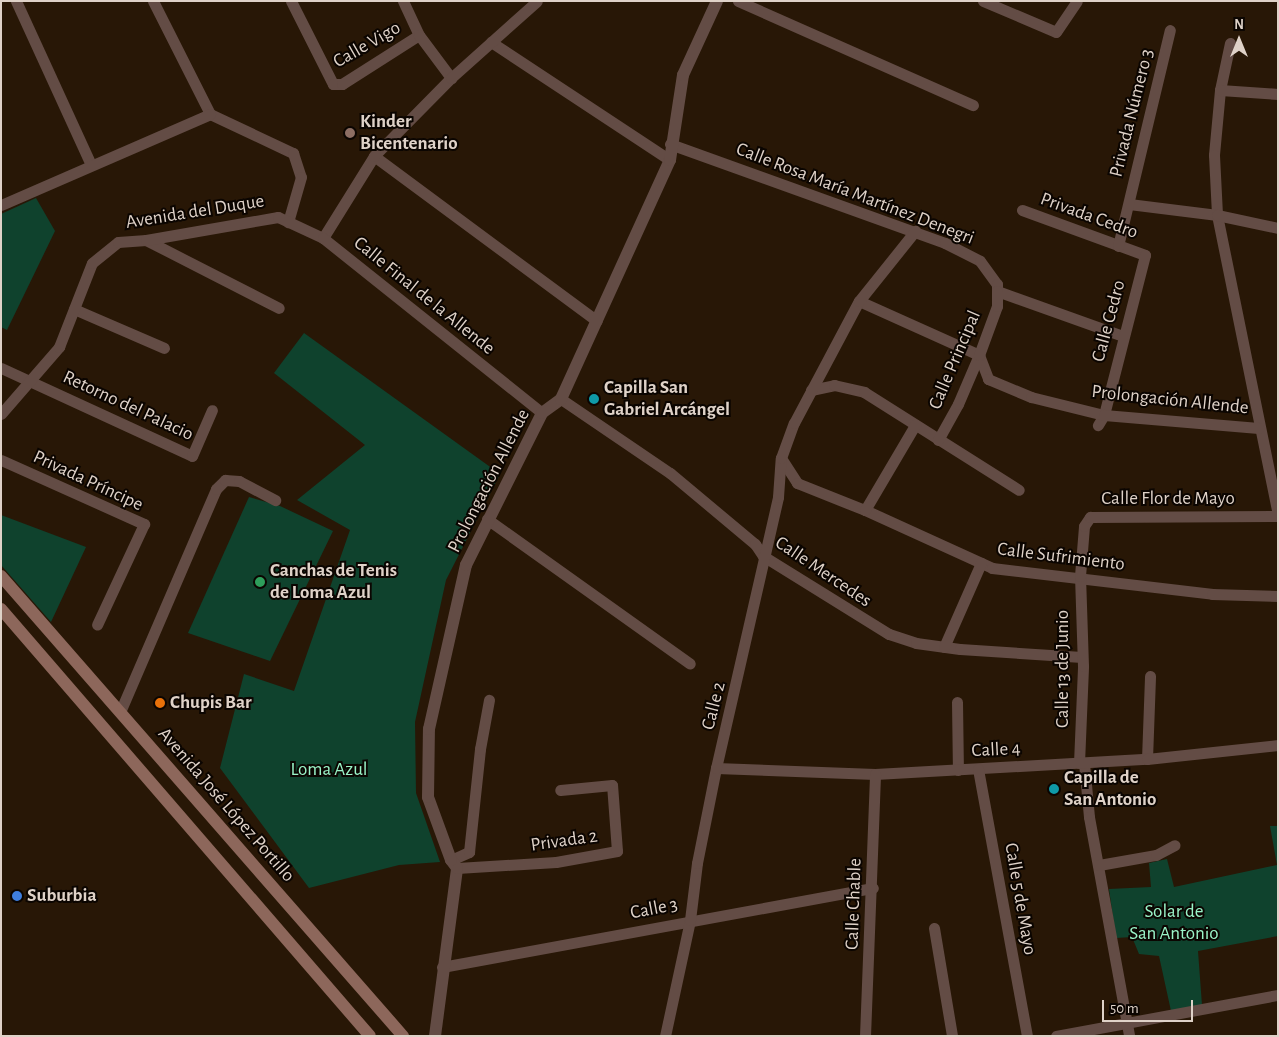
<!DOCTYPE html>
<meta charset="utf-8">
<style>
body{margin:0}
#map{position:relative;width:1279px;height:1037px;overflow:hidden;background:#281706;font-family:"Alegreya Sans",sans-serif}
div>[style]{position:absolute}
.green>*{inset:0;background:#0f422d}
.minor>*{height:11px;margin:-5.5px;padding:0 5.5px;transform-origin:5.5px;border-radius:5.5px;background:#634c45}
.tertiary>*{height:12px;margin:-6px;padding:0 6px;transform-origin:6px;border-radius:6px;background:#634c45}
.secondary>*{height:12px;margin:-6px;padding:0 6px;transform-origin:6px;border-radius:6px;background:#8d675b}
.dots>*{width:14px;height:14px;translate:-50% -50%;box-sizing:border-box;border:2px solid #0b0501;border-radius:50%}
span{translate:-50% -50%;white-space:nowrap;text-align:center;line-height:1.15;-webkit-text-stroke:4px #0b0501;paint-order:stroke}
.street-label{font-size:19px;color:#dfd2c8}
.poi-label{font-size:19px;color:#dfd2c8;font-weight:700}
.left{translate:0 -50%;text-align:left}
.park-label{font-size:19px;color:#9af4c8}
.frame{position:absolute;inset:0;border:2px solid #dfd2c8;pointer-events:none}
.north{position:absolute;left:1214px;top:15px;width:50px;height:50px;-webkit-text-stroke:4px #0b0501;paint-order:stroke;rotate:0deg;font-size:14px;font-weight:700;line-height:20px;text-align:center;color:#dfd2c8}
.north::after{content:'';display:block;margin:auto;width:18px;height:22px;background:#dfd2c8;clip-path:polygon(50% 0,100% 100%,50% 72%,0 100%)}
.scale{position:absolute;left:1102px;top:1000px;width:91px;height:22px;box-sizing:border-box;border:2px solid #dfd2c8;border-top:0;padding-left:6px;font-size:15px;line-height:18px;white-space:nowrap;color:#dfd2c8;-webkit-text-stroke:4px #0b0501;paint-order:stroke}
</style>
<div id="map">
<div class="green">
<i style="clip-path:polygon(36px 198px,55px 231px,7px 330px,1px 327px,1px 214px)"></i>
<i style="clip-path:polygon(304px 333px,500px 474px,446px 580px,415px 722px,416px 793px,440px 862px,399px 865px,309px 888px,220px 768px,244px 674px,294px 691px,350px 530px,297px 500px,365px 445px,274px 373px)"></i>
<i style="clip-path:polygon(249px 497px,280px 506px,333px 531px,270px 661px,188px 633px)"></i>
<i style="clip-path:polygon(1px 515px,86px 547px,51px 622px,1px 565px)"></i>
<i style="clip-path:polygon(1270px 826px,1278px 826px,1278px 936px,1198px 951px,1202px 1005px,1171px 1011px,1159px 956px,1139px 954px,1132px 937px,1116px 938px,1109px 889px,1151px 887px,1149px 863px,1167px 859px,1174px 887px,1277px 865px)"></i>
</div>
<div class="minor">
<i style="left:16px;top:1px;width:180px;rotate:65.4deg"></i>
<i style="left:153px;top:1px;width:127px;rotate:63.2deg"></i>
<i style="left:210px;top:114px;width:92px;rotate:25.2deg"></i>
<i style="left:293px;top:153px;width:25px;rotate:72deg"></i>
<i style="left:301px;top:177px;width:47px;rotate:106.1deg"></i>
<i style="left:291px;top:1px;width:93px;rotate:63.2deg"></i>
<i style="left:333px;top:84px;width:9px"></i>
<i style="left:342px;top:84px;width:91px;rotate:-32.5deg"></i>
<i style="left:403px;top:1px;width:38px;rotate:65deg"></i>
<i style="left:419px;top:35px;width:54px;rotate:53.3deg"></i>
<i style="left:738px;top:1px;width:257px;rotate:23.9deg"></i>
<i style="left:983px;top:1px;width:79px;rotate:23deg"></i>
<i style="left:1056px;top:32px;width:37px;rotate:-56deg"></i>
<i style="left:491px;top:42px;width:214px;rotate:33.4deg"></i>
<i style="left:1230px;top:43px;width:48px;rotate:102deg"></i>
<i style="left:1220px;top:90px;width:65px;rotate:95.3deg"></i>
<i style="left:1214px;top:155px;width:60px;rotate:87.1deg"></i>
<i style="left:1217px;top:215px;width:306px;rotate:78.5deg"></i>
<i style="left:1220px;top:90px;width:58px;rotate:3.9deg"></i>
<i style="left:670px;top:144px;width:292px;rotate:19.8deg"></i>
<i style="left:945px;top:243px;width:39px;rotate:27deg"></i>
<i style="left:980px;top:261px;width:29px;rotate:54deg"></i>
<i style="left:997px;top:284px;width:7px;rotate:90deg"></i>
<i style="left:997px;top:291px;width:134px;rotate:19.7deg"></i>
<i style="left:374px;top:156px;width:277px;rotate:36.5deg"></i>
<i style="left:1129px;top:204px;width:89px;rotate:7.1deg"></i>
<i style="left:1217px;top:215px;width:62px;rotate:12deg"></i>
<i style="left:1px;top:205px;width:228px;rotate:-23.5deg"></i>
<i style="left:1022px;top:210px;width:131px;rotate:20.1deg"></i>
<i style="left:1145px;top:255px;width:165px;rotate:104.4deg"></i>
<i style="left:1104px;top:415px;width:12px;rotate:121deg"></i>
<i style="left:323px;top:238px;width:97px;rotate:-58.1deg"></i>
<i style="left:374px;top:156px;width:110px;rotate:-45.4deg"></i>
<i style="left:451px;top:78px;width:115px;rotate:-41.8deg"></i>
<i style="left:146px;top:240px;width:149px;rotate:27.1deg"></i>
<i style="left:1118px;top:246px;width:222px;rotate:-76.5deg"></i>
<i style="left:859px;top:301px;width:132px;rotate:24.2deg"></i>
<i style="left:979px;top:355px;width:26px;rotate:69deg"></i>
<i style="left:988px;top:379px;width:47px;rotate:22.7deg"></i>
<i style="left:1031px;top:397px;width:75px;rotate:13.9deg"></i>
<i style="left:1104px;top:415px;width:155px;rotate:4.8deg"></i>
<i style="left:74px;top:309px;width:98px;rotate:23.4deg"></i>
<i style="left:1px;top:368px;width:210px;rotate:24.7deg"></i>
<i style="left:192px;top:456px;width:50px;rotate:-66.5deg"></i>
<i style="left:811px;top:390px;width:24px;rotate:-12deg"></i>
<i style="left:834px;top:385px;width:31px;rotate:13deg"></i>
<i style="left:864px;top:392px;width:183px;rotate:32.3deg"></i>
<i style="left:561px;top:399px;width:132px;rotate:34.2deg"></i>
<i style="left:670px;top:473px;width:111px;rotate:39.9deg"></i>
<i style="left:755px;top:544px;width:14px;rotate:56deg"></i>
<i style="left:763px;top:556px;width:148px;rotate:31.8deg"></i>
<i style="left:889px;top:634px;width:28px;rotate:18deg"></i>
<i style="left:916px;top:643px;width:44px;rotate:7.8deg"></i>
<i style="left:960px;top:649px;width:122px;rotate:3.8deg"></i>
<i style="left:1px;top:414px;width:89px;rotate:-49.1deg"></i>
<i style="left:59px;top:347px;width:90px;rotate:-68.6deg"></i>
<i style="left:92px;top:263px;width:33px;rotate:-39deg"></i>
<i style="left:118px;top:242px;width:28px;rotate:-4deg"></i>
<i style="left:146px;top:240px;width:134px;rotate:-9.9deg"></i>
<i style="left:278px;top:217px;width:50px;rotate:25deg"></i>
<i style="left:323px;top:238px;width:280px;rotate:38.6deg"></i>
<i style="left:938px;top:440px;width:41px;rotate:-60.9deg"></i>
<i style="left:958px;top:404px;width:53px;rotate:-66.8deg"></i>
<i style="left:979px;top:355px;width:52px;rotate:-69.8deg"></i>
<i style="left:997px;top:306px;width:15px;rotate:-90deg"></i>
<i style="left:781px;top:458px;width:30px;rotate:57deg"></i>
<i style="left:797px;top:483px;width:73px;rotate:21.7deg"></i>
<i style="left:865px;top:510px;width:140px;rotate:24.5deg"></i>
<i style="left:992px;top:568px;width:222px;rotate:6.7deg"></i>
<i style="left:1212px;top:594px;width:66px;rotate:1.7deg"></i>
<i style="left:1px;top:460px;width:157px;rotate:24.1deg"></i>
<i style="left:144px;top:524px;width:111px;rotate:115deg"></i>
<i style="left:865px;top:510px;width:99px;rotate:-59.5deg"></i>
<i style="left:487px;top:519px;width:249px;rotate:35.5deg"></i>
<i style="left:944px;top:647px;width:92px;rotate:-66.2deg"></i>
<i style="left:957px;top:702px;width:68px;rotate:89.2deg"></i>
<i style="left:120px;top:712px;width:243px;rotate:-66.7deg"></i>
<i style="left:216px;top:489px;width:13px;rotate:-45deg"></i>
<i style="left:225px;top:480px;width:14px;rotate:4deg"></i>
<i style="left:239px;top:481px;width:41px;rotate:27.8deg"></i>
<i style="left:1147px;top:759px;width:83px;rotate:-87.9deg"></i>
<i style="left:1079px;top:763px;width:97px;rotate:-87.6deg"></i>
<i style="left:1083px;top:666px;width:90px;rotate:-91.9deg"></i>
<i style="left:1080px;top:576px;width:50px;rotate:-85.4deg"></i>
<i style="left:1084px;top:526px;width:11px;rotate:-56deg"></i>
<i style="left:1090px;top:517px;width:188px;rotate:-0.3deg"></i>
<i style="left:1084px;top:763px;width:54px;rotate:84.7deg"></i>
<i style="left:1089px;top:817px;width:223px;rotate:79.6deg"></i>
<i style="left:716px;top:768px;width:159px;rotate:2.2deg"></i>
<i style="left:875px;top:774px;width:272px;rotate:-3.2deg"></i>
<i style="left:1147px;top:759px;width:132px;rotate:-6.1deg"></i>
<i style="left:978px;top:769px;width:271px;rotate:79.6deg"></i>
<i style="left:451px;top:860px;width:20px;rotate:-24deg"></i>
<i style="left:469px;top:852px;width:104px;rotate:-83.9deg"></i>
<i style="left:480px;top:749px;width:50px;rotate:-79.6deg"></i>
<i style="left:1099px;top:865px;width:58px;rotate:-10deg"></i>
<i style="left:1156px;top:855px;width:21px;rotate:-28deg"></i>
<i style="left:457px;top:868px;width:99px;rotate:-3.5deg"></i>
<i style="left:556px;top:862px;width:62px;rotate:-10.2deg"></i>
<i style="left:617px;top:851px;width:66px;rotate:-94.3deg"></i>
<i style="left:612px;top:785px;width:52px;rotate:174.5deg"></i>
<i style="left:934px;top:928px;width:109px;rotate:80.5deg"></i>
<i style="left:442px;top:967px;width:438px;rotate:-10.4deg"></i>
<i style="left:665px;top:1036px;width:119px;rotate:-77.8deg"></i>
<i style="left:690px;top:920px;width:57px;rotate:-83deg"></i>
<i style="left:697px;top:863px;width:97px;rotate:-78.7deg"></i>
<i style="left:716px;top:768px;width:278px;rotate:-77.1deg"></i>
<i style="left:778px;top:497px;width:39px;rotate:-86deg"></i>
<i style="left:781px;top:458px;width:37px;rotate:-70deg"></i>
<i style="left:794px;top:423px;width:138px;rotate:-62deg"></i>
<i style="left:859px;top:301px;width:90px;rotate:-51.3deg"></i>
<i style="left:865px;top:1036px;width:262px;rotate:-87.8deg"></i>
<i style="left:1056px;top:1036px;width:226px;rotate:-10.5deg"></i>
</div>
<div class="tertiary">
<i style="left:435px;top:1036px;width:169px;rotate:-82.5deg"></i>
<i style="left:457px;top:868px;width:10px;rotate:-127deg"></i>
<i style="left:451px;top:860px;width:67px;rotate:-110.1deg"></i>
<i style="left:428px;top:797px;width:68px;rotate:-89.2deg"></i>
<i style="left:429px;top:729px;width:168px;rotate:-77.3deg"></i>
<i style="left:466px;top:565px;width:170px;rotate:-63.4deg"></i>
<i style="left:542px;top:413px;width:24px;rotate:-36deg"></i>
<i style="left:561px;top:399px;width:263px;rotate:-65.5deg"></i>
<i style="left:670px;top:160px;width:86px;rotate:-81.3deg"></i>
<i style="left:683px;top:75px;width:81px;rotate:-65.3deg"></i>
</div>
<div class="secondary">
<i style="left:1px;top:576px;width:611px;rotate:48.85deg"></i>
<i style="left:1px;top:609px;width:564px;rotate:49.17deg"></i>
</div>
<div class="dots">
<i style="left:350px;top:133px;background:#8d6e63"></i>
<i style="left:594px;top:399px;background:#0f9aa8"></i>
<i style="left:260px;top:582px;background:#2e9e5b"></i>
<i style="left:160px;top:703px;background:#e8710a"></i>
<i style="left:1054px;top:789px;background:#0f9aa8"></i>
<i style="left:17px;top:896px;background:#3f7fe0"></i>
</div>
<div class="street-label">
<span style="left:367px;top:45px;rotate:-30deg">Calle Vigo</span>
<span style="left:1132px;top:113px;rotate:-76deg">Privada Número 3</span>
<span style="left:855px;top:194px;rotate:21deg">Calle Rosa María Martínez Denegri</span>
<span style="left:195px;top:212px;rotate:-9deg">Avenida del Duque</span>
<span style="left:1089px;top:216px;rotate:20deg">Privada Cedro</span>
<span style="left:424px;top:296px;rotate:39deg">Calle Final de la Allende</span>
<span style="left:1109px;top:321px;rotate:-75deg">Calle Cedro</span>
<span style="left:955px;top:360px;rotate:-67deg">Calle Principal</span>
<span style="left:1170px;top:400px;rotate:6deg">Prolongación Allende</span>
<span style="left:128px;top:406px;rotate:25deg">Retorno del Palacio</span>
<span style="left:88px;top:481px;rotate:25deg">Privada Príncipe</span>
<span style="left:489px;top:481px;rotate:-63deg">Prolongación Allende</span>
<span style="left:1168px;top:499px">Calle Flor de Mayo</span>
<span style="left:1061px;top:557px;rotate:7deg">Calle Sufrimiento</span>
<span style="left:823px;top:572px;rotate:34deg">Calle Mercedes</span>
<span style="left:1063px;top:669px;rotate:-90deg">Calle 13 de Junio</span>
<span style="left:714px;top:706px;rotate:-76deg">Calle 2</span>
<span style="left:996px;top:750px;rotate:-3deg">Calle 4</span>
<span style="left:226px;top:805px;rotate:49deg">Avenida José López Portillo</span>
<span style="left:564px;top:841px;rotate:-8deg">Privada 2</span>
<span style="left:1020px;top:899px;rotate:80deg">Calle 5 de Mayo</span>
<span style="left:854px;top:904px;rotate:-88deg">Calle Chable</span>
<span style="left:654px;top:909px;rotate:-11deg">Calle 3</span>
</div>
<div class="poi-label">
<span class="left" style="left:360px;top:133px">Kinder<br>Bicentenario</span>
<span class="left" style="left:604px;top:399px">Capilla San<br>Gabriel Arcángel</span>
<span class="left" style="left:270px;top:582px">Canchas de Tenis<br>de Loma Azul</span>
<span class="left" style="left:170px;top:703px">Chupis Bar</span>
<span class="left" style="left:1064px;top:789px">Capilla de<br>San Antonio</span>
<span class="left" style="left:27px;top:896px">Suburbia</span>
</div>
<div class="park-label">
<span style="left:329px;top:770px">Loma Azul</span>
<span style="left:1174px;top:923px">Solar de<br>San Antonio</span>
</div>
<div class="frame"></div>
<div class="north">N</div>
<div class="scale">50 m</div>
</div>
